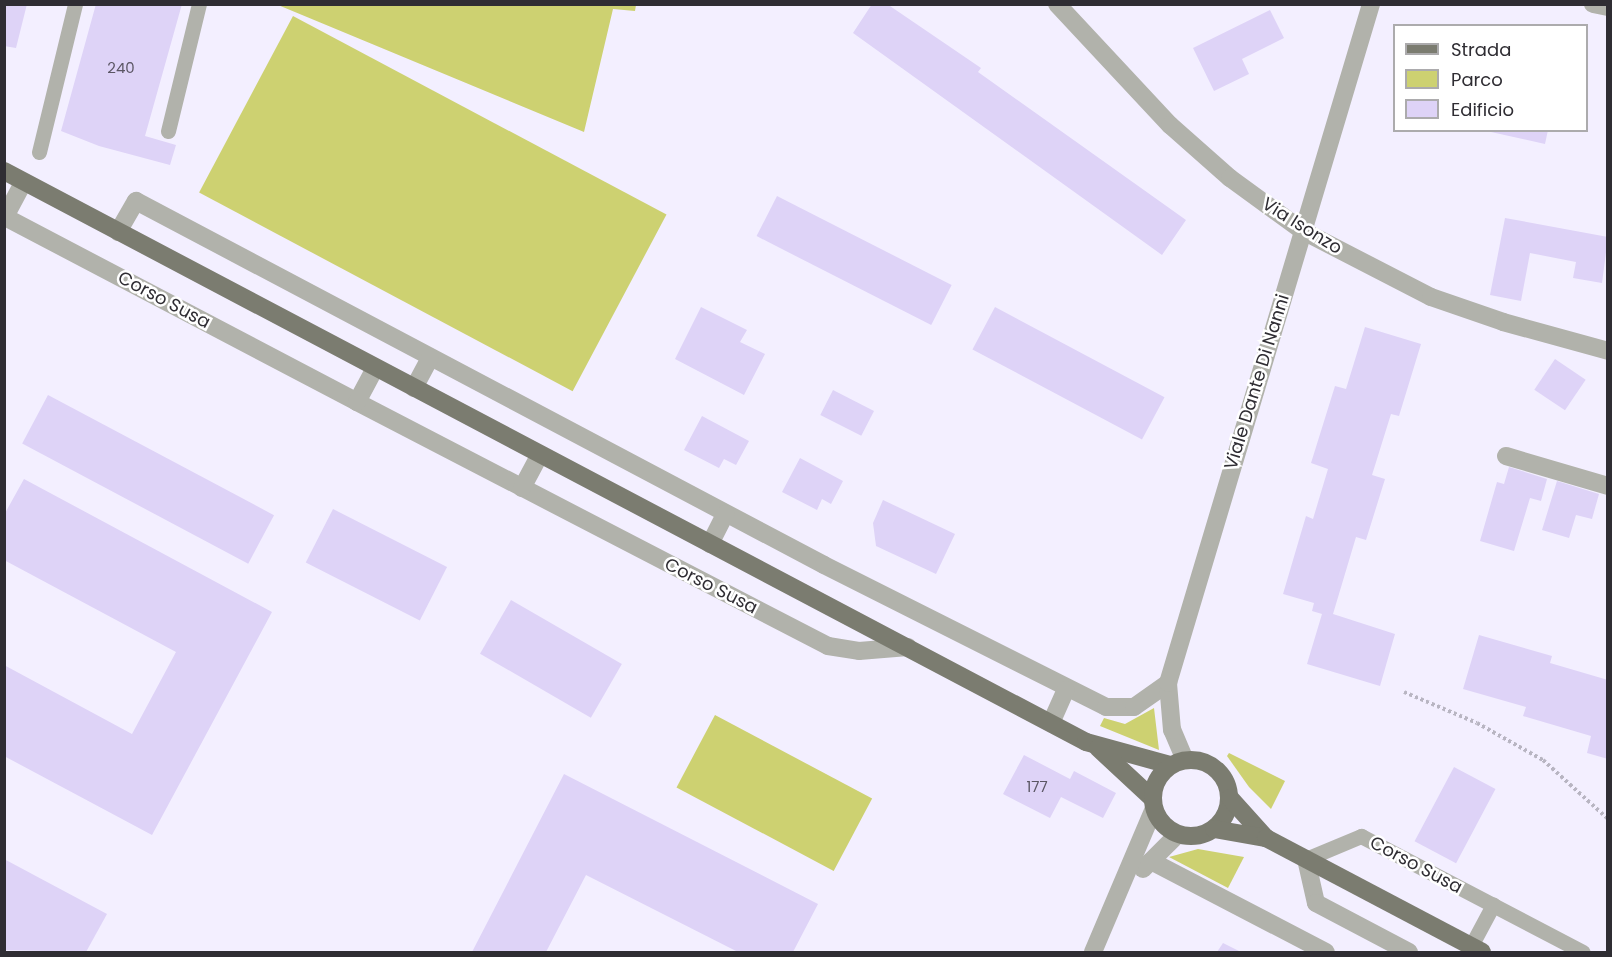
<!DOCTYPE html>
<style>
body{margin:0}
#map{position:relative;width:1612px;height:957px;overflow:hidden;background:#f3efff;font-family:Poppins,sans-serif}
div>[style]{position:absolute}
.green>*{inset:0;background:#cdd171;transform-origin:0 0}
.building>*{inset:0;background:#ded3f7;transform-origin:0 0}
.path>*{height:4px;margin-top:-2px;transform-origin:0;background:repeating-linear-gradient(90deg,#b8b5c2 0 3px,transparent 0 6px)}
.service>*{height:15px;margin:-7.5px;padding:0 7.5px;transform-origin:7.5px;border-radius:7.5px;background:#b1b2ab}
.minor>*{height:18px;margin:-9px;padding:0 9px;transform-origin:9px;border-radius:9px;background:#b1b2ab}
.primary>*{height:18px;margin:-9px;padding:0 9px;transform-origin:9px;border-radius:9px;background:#7b7c70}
.primary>.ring{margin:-9px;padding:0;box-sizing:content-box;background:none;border:18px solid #7b7c70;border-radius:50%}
span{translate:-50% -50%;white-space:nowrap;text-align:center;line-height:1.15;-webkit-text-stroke:5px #fff;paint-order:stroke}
.number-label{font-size:15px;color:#5b5664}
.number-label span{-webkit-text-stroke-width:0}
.street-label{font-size:18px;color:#2f2d33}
.frame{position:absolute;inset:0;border:6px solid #2f2d33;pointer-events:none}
.legend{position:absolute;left:1393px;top:24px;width:195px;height:108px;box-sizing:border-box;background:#fff;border:2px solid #acabad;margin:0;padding:8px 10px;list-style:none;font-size:18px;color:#2f2d33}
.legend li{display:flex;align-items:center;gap:12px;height:30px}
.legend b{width:30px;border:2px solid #acabad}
</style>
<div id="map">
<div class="green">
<i style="clip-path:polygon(278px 5px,636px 5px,635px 11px,613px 9px,584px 132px)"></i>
<i style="left:293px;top:16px;width:423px;height:200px;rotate:28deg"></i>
<i style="clip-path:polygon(1154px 708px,1159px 750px,1100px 726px,1104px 718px,1125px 724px)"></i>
<i style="left:715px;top:715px;width:178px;height:82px;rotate:28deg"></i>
<i style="clip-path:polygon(1229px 753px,1285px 781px,1271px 809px,1249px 787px,1227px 756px)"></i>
<i style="clip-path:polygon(1198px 849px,1244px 857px,1228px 888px,1169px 857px)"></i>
</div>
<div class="building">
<i style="clip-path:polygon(4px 4px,27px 4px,16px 48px,4px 46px)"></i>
<i style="clip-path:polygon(96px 4px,182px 4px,145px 136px,176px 145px,170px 165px,99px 146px,61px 131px)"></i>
<i style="clip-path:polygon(872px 4px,887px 4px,981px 68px,978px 72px,1186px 220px,1162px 255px,853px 33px)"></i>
<i style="clip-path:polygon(1270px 10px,1284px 38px,1242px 59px,1249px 74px,1214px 91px,1193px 48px)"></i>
<i style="clip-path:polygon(1482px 130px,1548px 130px,1545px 144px)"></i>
<i style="left:777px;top:196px;width:196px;height:45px;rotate:27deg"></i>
<i style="clip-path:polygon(1505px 218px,1608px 237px,1602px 283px,1573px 278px,1576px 262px,1530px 253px,1521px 301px,1490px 295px)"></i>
<i style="clip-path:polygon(701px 307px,747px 330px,740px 342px,765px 354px,744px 395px,675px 359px)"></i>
<i style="left:995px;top:307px;width:192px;height:48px;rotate:28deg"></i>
<i style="clip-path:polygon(1365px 327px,1421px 344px,1399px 416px,1391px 414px,1372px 475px,1385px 479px,1366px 540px,1356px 537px,1333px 614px,1395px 634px,1380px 686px,1307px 664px,1322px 614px,1312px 611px,1314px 603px,1283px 594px,1306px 516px,1313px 519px,1328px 469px,1311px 463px,1335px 386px,1346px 389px)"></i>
<i style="left:1555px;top:359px;width:37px;height:37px;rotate:34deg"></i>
<i style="left:833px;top:390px;width:46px;height:28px;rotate:27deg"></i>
<i style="left:48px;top:395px;width:256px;height:55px;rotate:28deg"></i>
<i style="clip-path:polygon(702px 416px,749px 441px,736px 465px,724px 459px,719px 468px,684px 450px)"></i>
<i style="clip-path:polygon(800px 458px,843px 481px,831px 504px,822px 499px,817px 510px,782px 492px)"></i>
<i style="clip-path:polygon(1509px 467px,1547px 479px,1541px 501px,1530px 498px,1514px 551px,1480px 541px,1497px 482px,1504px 484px)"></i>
<i style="clip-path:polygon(24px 479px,272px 612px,152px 835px,4px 756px,4px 665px,132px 734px,176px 652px,4px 560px,4px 515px)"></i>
<i style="clip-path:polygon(1557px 481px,1599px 494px,1592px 519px,1576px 515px,1569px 538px,1542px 530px)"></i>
<i style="clip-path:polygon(883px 500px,955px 534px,936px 574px,876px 546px,873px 523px)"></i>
<i style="left:333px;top:509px;width:128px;height:60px;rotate:27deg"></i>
<i style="left:511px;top:600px;width:128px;height:62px;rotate:30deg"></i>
<i style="clip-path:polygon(1479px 635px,1552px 656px,1550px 663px,1608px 680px,1608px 759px,1587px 753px,1591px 736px,1523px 716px,1526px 707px,1463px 689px)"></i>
<i style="clip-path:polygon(1024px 755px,1070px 779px,1074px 771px,1116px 793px,1103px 818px,1061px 797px,1050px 818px,1003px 794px)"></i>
<i style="left:1454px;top:767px;width:47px;height:84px;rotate:28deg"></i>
<i style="clip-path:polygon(564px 774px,818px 904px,793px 952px,738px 952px,586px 875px,546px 952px,472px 952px)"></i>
<i style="clip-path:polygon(4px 859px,107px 914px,86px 952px,4px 950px)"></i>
<i style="clip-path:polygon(1223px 943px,1241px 952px,1217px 952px)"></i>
</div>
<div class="path">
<i style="left:1404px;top:692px;width:79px;rotate:23deg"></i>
<i style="left:1477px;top:723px;width:76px;rotate:29.3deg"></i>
<i style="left:1543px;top:760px;width:88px;rotate:42.2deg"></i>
</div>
<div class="service">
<i style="left:168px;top:131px;width:131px;rotate:-76.3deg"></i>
<i style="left:39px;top:152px;width:152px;rotate:-76.3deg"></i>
<i style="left:1306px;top:859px;width:60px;rotate:-22.7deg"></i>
<i style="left:1361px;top:836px;width:250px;rotate:27.6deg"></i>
<i style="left:1471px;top:946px;width:47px;rotate:-61.8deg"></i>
</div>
<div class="minor">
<i style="left:1057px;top:4px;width:166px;rotate:47deg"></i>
<i style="left:1170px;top:125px;width:80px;rotate:41.5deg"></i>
<i style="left:1230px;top:178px;width:90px;rotate:36deg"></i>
<i style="left:1303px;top:231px;width:144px;rotate:27.3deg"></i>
<i style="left:1431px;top:297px;width:76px;rotate:19.1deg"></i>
<i style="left:1503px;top:322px;width:109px;rotate:15.4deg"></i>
<i style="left:1593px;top:4px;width:15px;rotate:11deg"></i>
<i style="left:23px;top:183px;width:38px;rotate:118deg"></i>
<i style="left:5px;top:217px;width:398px;rotate:27.7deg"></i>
<i style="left:357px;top:402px;width:530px;rotate:27.39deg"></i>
<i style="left:828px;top:646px;width:31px;rotate:9deg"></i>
<i style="left:859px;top:651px;width:49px;rotate:-4.7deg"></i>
<i style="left:118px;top:232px;width:36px;rotate:-60deg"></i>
<i style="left:136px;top:201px;width:778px;rotate:27.88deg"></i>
<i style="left:824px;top:565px;width:316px;rotate:26.7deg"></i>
<i style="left:1106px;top:707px;width:28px"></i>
<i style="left:1134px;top:707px;width:42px;rotate:-35.2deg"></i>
<i style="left:414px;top:388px;width:34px;rotate:-62deg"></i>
<i style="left:357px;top:402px;width:38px;rotate:-62deg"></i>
<i style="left:1506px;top:456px;width:106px;rotate:16.4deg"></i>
<i style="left:522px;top:488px;width:38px;rotate:-62deg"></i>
<i style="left:710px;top:544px;width:34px;rotate:-63deg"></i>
<i style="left:1051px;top:723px;width:36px;rotate:-66deg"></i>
<i style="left:1185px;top:760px;width:33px;rotate:-113deg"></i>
<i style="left:1172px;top:730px;width:47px;rotate:-94.9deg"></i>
<i style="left:1168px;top:683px;width:709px;rotate:-73.35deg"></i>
<i style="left:1306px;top:859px;width:45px;rotate:77.2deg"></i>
<i style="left:1316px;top:903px;width:105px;rotate:27.8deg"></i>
<i style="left:1151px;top:861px;width:197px;rotate:27.5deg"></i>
<i style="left:1143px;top:869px;width:49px;rotate:-45deg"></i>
<i style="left:1093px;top:952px;width:156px;rotate:-67deg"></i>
</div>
<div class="primary">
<i style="left:4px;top:171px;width:1223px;rotate:27.82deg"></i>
<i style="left:1086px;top:742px;width:87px;rotate:15.3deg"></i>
<i style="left:1098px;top:748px;width:74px;rotate:42.8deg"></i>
<i class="ring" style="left:1153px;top:760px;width:58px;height:58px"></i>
<i style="left:1230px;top:798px;width:54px;rotate:48deg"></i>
<i style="left:1214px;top:829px;width:53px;rotate:9.8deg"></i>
<i style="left:1266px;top:838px;width:244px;rotate:27.8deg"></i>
</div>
<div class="number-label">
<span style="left:121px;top:68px">240</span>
<span style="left:1037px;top:787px">177</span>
</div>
<div class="street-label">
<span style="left:1302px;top:226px;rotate:32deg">Via Isonzo</span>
<span style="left:164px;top:300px;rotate:28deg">Corso Susa</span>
<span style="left:1257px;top:382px;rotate:-73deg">Viale Dante Di Nanni</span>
<span style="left:711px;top:586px;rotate:27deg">Corso Susa</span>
<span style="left:1416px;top:865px;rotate:28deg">Corso Susa</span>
</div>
<div class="frame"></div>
<ul class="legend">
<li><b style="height:8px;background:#7b7c70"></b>Strada</li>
<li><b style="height:16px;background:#cdd171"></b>Parco</li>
<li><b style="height:16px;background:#ded3f7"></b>Edificio</li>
</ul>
</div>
